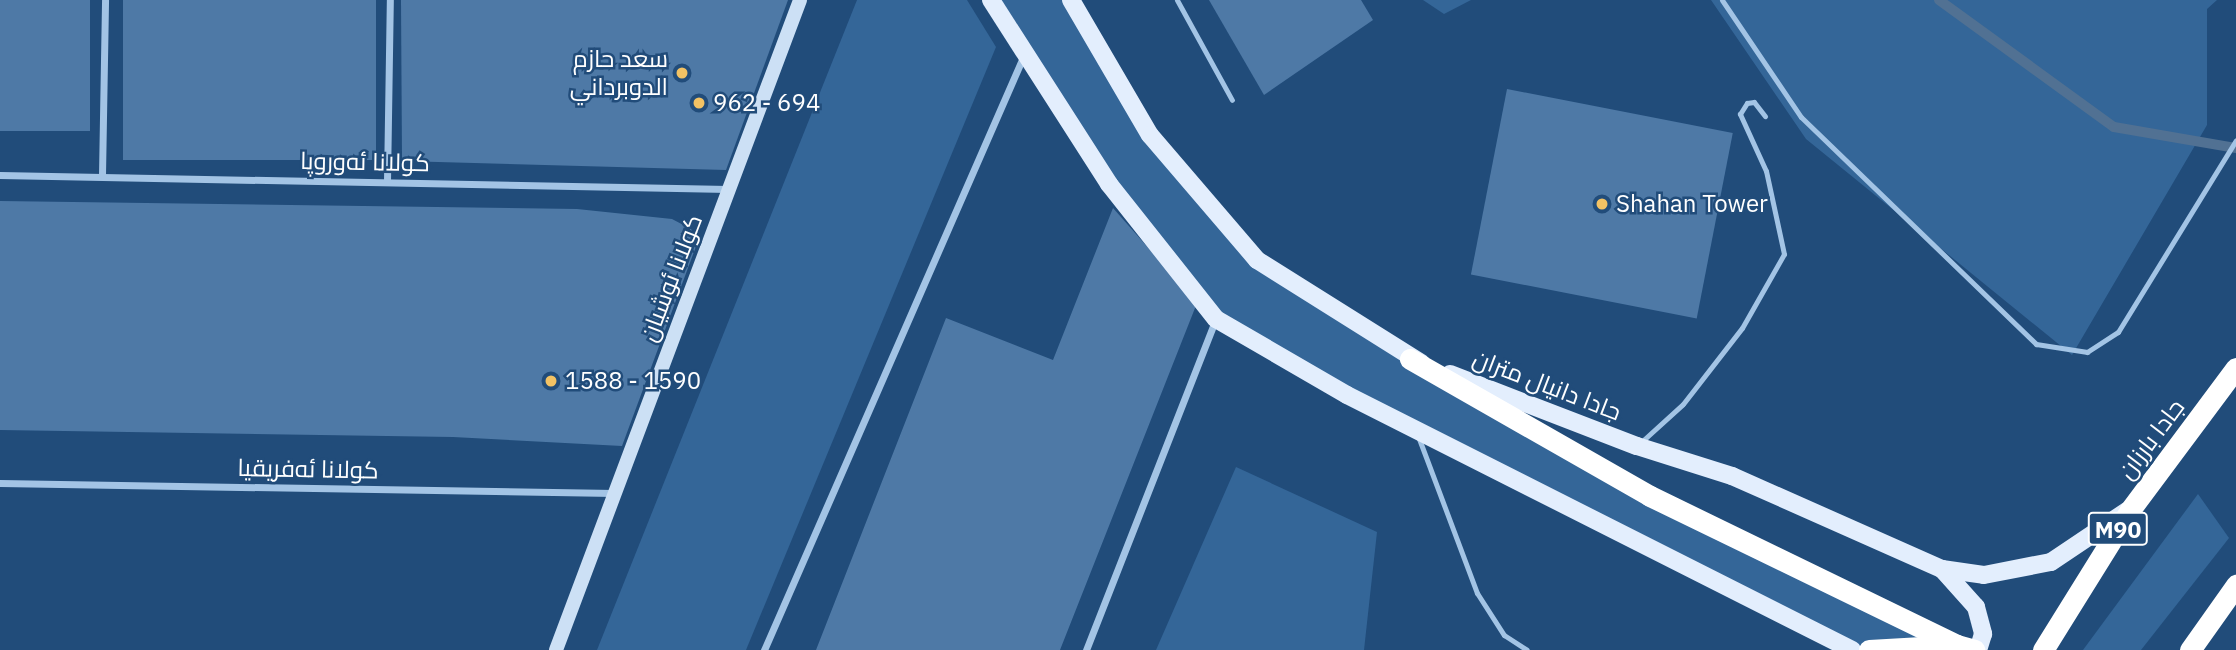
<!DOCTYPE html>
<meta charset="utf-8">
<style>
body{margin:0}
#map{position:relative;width:2236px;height:650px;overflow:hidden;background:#214c7a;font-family:"IBM Plex Sans",Cairo,sans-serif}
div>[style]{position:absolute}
.green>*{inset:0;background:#346698}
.stream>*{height:10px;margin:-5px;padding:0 5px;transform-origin:5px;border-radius:5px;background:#517193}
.building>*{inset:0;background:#4e79a6;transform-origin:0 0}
.lane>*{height:5px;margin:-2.5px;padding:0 2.5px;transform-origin:2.5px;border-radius:2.5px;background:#a3c4e5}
.street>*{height:7px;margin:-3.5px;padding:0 3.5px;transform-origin:3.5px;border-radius:3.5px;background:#a3c4e5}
.secondary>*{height:14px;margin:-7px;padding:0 7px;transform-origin:7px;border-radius:7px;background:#cce0f5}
.primary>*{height:18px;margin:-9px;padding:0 9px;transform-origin:9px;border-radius:9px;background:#e3eefd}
.highway>*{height:21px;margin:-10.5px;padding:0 10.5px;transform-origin:10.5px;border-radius:10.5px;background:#fff}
.dots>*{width:19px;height:19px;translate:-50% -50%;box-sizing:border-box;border:4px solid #214c7a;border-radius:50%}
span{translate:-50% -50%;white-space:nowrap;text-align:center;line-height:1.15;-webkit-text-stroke:5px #214c7a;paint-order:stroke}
.shield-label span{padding:2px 5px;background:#214c7a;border:2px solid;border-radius:5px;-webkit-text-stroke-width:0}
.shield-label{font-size:23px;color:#fff;font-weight:700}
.poi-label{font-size:24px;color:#fff}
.right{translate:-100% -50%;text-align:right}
.left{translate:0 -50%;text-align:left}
.street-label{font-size:24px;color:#fff}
</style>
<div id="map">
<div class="green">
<i style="clip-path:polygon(857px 0,967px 0,996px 47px,746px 650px,597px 650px)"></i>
<i style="clip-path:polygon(996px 0,1067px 0,1226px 232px,1372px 340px,1938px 641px,1862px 647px,1357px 394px,1219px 313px,1124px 192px)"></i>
<i style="clip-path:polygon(1423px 0,1471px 0,1444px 14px)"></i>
<i style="clip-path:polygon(1711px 0,2217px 0,2207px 9px,2207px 125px,2072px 355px,1806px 139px)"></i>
<i style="clip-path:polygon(1236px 467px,1377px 532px,1364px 650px,1156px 650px)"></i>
<i style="clip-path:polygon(2198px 494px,2229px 538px,2141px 650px,2083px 650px)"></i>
</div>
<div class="stream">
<i style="left:1939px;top:0;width:216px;rotate:36deg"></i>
<i style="left:2114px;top:127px;width:124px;rotate:9.8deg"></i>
</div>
<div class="building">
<i style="left:0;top:0;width:90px;height:131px"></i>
<i style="left:123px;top:0;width:253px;height:160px"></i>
<i style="clip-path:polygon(401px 0,788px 0,726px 170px,402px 161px)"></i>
<i style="clip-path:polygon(1209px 0,1361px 0,1373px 20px,1264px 95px)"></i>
<i style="left:1507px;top:89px;width:230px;height:189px;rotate:11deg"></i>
<i style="clip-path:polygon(0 201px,577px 209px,672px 219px,691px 229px,698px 241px,622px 446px,453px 437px,0 430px)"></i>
<i style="clip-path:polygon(1113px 208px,1197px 303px,1060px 650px,816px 650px,946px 318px,1053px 360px)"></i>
</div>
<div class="lane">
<i style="left:1177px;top:0;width:114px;rotate:61.2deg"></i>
<i style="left:1722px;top:0;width:141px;rotate:56deg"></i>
<i style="left:1801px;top:117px;width:327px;rotate:44deg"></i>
<i style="left:2036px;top:344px;width:52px;rotate:8.9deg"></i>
<i style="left:2087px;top:352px;width:37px;rotate:-33deg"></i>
<i style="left:2118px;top:332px;width:225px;rotate:-58.4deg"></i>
<i style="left:1418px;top:436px;width:168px;rotate:69.4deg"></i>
<i style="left:1477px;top:593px;width:50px;rotate:57.3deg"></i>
<i style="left:1504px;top:635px;width:27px;rotate:33deg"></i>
<i style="left:1639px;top:444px;width:59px;rotate:-42.3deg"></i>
<i style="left:1683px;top:404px;width:96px;rotate:-52.2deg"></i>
<i style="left:1742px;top:328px;width:85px;rotate:-60.4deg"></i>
<i style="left:1784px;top:254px;width:85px;rotate:-102.2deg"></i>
<i style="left:1766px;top:171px;width:63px;rotate:-114.5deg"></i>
<i style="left:1740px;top:114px;width:13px;rotate:-58deg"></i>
<i style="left:1747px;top:103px;width:7px;rotate:-8deg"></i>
<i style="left:1754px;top:102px;width:18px;rotate:52deg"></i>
</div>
<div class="street">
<i style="left:0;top:175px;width:728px;rotate:1.1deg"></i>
<i style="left:102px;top:175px;width:175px;rotate:-89deg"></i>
<i style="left:387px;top:181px;width:181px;rotate:-89.1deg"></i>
<i style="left:0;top:483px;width:614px;rotate:0.93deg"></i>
<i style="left:764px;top:650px;width:649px;rotate:-66.4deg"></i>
<i style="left:1086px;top:650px;width:356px;rotate:-68.6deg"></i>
</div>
<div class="secondary">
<i style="left:556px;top:650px;width:694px;rotate:-69.42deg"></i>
</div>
<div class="primary">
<i style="left:991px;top:0;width:219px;rotate:57.3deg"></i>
<i style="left:1109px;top:184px;width:172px;rotate:51.6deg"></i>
<i style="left:1216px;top:319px;width:151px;rotate:30.1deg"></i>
<i style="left:1347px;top:395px;width:566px;rotate:26.79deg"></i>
<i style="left:1071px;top:0;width:156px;rotate:59.7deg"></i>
<i style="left:1150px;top:135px;width:165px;rotate:49.4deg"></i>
<i style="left:1257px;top:260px;width:194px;rotate:32.1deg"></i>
<i style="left:1450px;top:374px;width:200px;rotate:21.1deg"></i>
<i style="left:1637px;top:446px;width:100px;rotate:17.5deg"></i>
<i style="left:1732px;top:476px;width:230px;rotate:23.9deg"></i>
<i style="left:1942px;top:569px;width:42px;rotate:8.1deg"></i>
<i style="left:1984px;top:575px;width:68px;rotate:-11deg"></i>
<i style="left:2051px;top:562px;width:92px;rotate:-33.9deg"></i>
<i style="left:1942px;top:569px;width:51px;rotate:48.2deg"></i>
<i style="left:1976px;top:607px;width:28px;rotate:75deg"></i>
<i style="left:1983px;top:634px;width:17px;rotate:107deg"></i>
</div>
<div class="highway">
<i style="left:1410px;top:359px;width:276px;rotate:29.7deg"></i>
<i style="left:1650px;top:496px;width:341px;rotate:25.9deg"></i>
<i style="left:1869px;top:650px;width:88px;rotate:-3.3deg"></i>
<i style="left:1957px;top:645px;width:18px;rotate:16deg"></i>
<i style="left:2043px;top:650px;width:165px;rotate:-58.1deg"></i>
<i style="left:2130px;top:510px;width:177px;rotate:-53.3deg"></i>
<i style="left:2190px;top:650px;width:80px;rotate:-54.7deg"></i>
</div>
<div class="dots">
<i style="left:682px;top:73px;background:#f2c264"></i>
<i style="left:699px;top:103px;background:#f2c264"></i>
<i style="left:1602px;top:204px;background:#f2c264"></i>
<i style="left:551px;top:381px;background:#f2c264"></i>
</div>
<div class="shield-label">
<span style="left:2118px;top:529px">M90</span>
</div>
<div class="poi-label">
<span class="right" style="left:668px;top:73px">سعد حازم<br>الدوبرداني</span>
<span class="left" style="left:713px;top:103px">962 - 694</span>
<span class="left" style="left:1616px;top:204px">Shahan Tower</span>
<span class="left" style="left:565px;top:381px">1588 - 1590</span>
</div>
<div class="street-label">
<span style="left:365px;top:162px;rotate:1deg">كولانا ئه‌وروپا</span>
<span style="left:671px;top:278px;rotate:-69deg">كولانا ئوشيان</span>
<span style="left:1547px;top:385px;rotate:21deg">جادا دانيال متران</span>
<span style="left:2151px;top:439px;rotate:-53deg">جادا بارزان</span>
<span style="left:308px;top:469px;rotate:1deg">كولانا ئه‌فریقیا</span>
</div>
</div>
